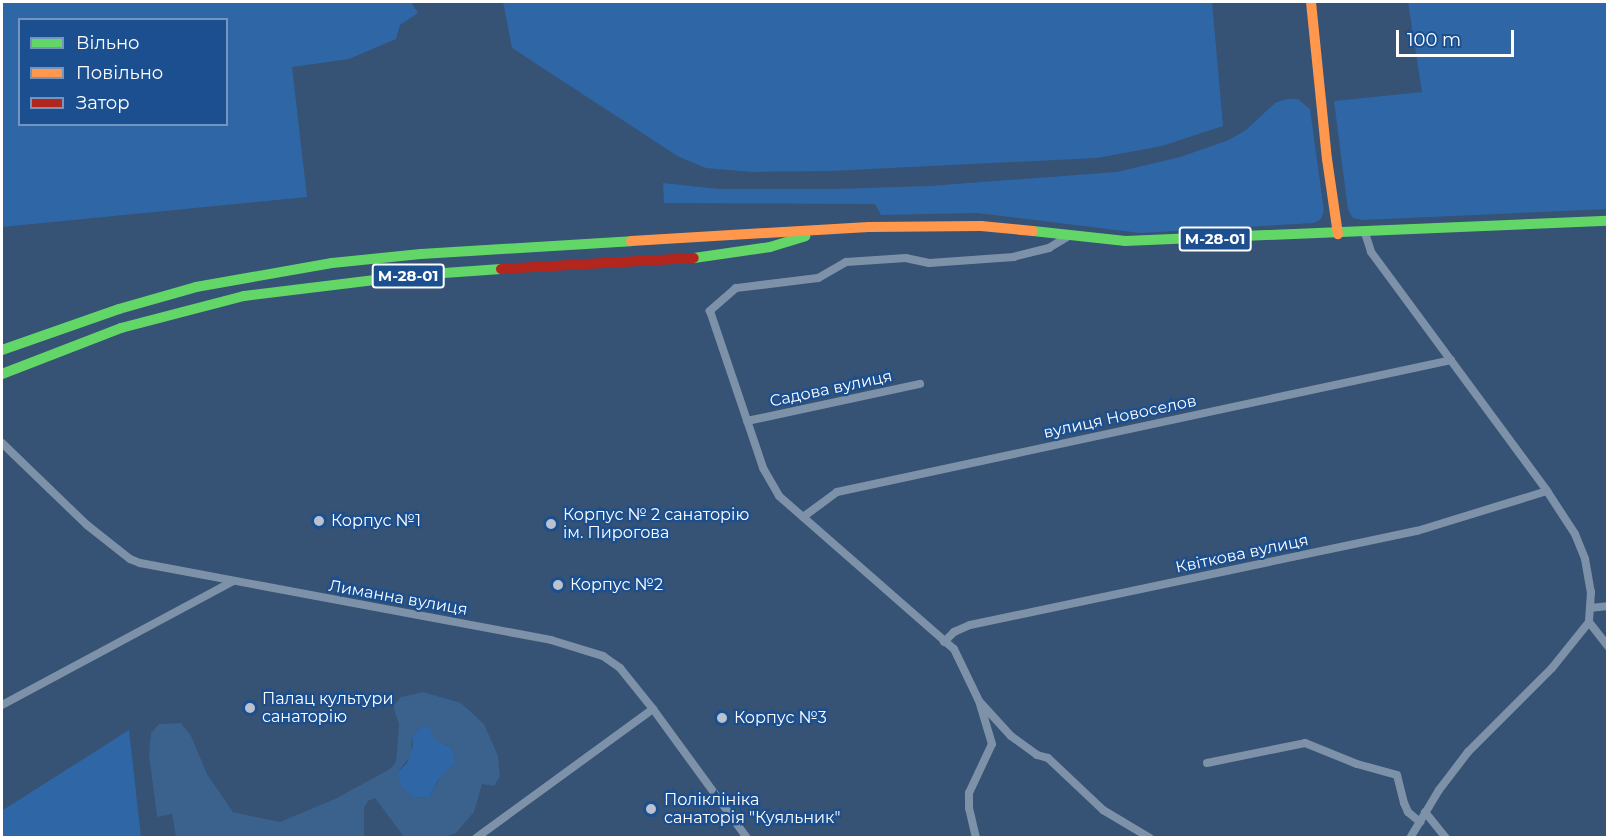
<!DOCTYPE html>
<meta charset="utf-8">
<style>
body{margin:0}
#map{position:relative;width:1609px;height:839px;overflow:hidden;background:#365274;font-family:Montserrat,sans-serif}
div>[style]{position:absolute}
.green>*{inset:0;background:#2f66a5}
.water>*{inset:0;background:#3b618d}
.street>*{height:8px;margin:-4px;padding:0 4px;transform-origin:4px;border-radius:4px;background:#7d92a8}
.fast>*{height:10px;margin:-5px;padding:0 5px;transform-origin:5px;border-radius:5px;background:#63d668}
.slow>*{height:10px;margin:-5px;padding:0 5px;transform-origin:5px;border-radius:5px;background:#ff974d}
.jam>*{height:10px;margin:-5px;padding:0 5px;transform-origin:5px;border-radius:5px;background:#b3261e}
.dots>*{width:16px;height:16px;translate:-50% -50%;box-sizing:border-box;border:3px solid #1b4f8f;border-radius:50%}
span{translate:-50% -50%;white-space:nowrap;text-align:center;line-height:1.15;-webkit-text-stroke:4.5px #1b4f8f;paint-order:stroke}
.shield-label span{padding:2px 4px;background:#1b4f8f;border:2px solid;border-radius:4px;-webkit-text-stroke-width:0}
.shield-label{font-size:15px;color:#fff;font-weight:700}
.street-label{font-size:16px;color:#fff}
.poi-label{font-size:16px;color:#fff}
.left{translate:0 -50%;text-align:left}
.frame{position:absolute;inset:0;border:3px solid #fff;pointer-events:none}
.legend{position:absolute;left:18px;top:18px;width:210px;height:108px;box-sizing:border-box;background:#1b4f8f;border:2px solid #7695bc;margin:0;padding:8px 10px;list-style:none;font-size:18px;color:#fff}
.legend li{display:flex;align-items:center;gap:12px;height:30px}
.legend b{width:30px;border:2px solid #7695bc}
.scale{position:absolute;left:1396px;top:30px;width:118px;height:27px;box-sizing:border-box;border:3px solid #fff;border-top:0;padding-left:8px;font-size:18px;line-height:21px;white-space:nowrap;color:#fff;-webkit-text-stroke:4px #1b4f8f;paint-order:stroke}
</style>
<div id="map">
<div class="green">
<i style="clip-path:polygon(evenodd,2px 2px,411px 2px,418px 13px,400px 25px,396px 39px,349px 59px,292px 67px,307px 197px,2px 227px,2px 2px,20px 20px,226px 20px,226px 124px,20px 124px,20px 20px)"></i>
<i style="clip-path:polygon(503px 2px,1212px 2px,1223px 126px,1162px 146px,1097px 158px,830px 171px,752px 172px,706px 168px,679px 157px,512px 48px)"></i>
<i style="clip-path:polygon(1408px 2px,1607px 2px,1607px 209px,1363px 220px,1353px 218px,1348px 210px,1334px 101px,1422px 92px)"></i>
<i style="clip-path:polygon(1287px 99px,1298px 99px,1310px 109px,1324px 211px,1321px 219px,1314px 223px,1140px 233px,977px 213px,881px 215px,875px 204px,664px 203px,663px 183px,719px 189px,834px 189px,929px 186px,1117px 172px,1180px 157px,1229px 140px,1246px 130px,1275px 103px)"></i>
<i style="clip-path:polygon(423px 726px,430px 727px,439px 742px,452px 747px,455px 763px,438px 780px,430px 797px,414px 798px,402px 788px,397px 773px,407px 763px,413px 745px,412px 735px)"></i>
<i style="clip-path:polygon(129px 730px,141px 837px,2px 837px,2px 808px,3px 810px)"></i>
</div>
<div class="water">
<i style="clip-path:polygon(evenodd,423px 692px,461px 703px,484px 724px,498px 756px,500px 776px,494px 786px,482px 784px,474px 812px,456px 833px,445px 837px,404px 837px,375px 798px,368px 801px,364px 808px,364px 837px,176px 837px,172px 814px,157px 817px,149px 754px,151px 733px,159px 724px,181px 723px,191px 736px,207px 774px,233px 812px,280px 822px,335px 799px,390px 769px,396px 762px,399px 724px,393px 706px,401px 697px,423px 692px,423px 726px,430px 727px,434px 740px,452px 747px,455px 763px,440px 777px,430px 797px,415px 798px,402px 788px,397px 773px,411px 755px,412px 735px,423px 726px)"></i>
</div>
<div class="street">
<i style="left:1365px;top:233px;width:20px;rotate:72deg"></i>
<i style="left:1371px;top:252px;width:297px;rotate:53.6deg"></i>
<i style="left:1547px;top:491px;width:51px;rotate:56.9deg"></i>
<i style="left:1575px;top:534px;width:27px;rotate:68deg"></i>
<i style="left:1585px;top:559px;width:34px;rotate:80deg"></i>
<i style="left:1591px;top:592px;width:30px;rotate:94deg"></i>
<i style="left:1589px;top:622px;width:59px;rotate:128.8deg"></i>
<i style="left:1552px;top:668px;width:119px;rotate:135deg"></i>
<i style="left:1468px;top:752px;width:48px;rotate:127.3deg"></i>
<i style="left:1439px;top:790px;width:56px;rotate:121.1deg"></i>
<i style="left:1067px;top:237px;width:21px;rotate:149deg"></i>
<i style="left:1049px;top:248px;width:36px;rotate:166deg"></i>
<i style="left:1014px;top:257px;width:85px;rotate:176deg"></i>
<i style="left:929px;top:263px;width:24px;rotate:-168deg"></i>
<i style="left:906px;top:258px;width:60px;rotate:176.2deg"></i>
<i style="left:846px;top:262px;width:32px;rotate:150deg"></i>
<i style="left:818px;top:278px;width:83px;rotate:173deg"></i>
<i style="left:736px;top:288px;width:35px;rotate:139deg"></i>
<i style="left:710px;top:311px;width:166px;rotate:71.3deg"></i>
<i style="left:763px;top:468px;width:32px;rotate:60deg"></i>
<i style="left:779px;top:496px;width:232px;rotate:41.2deg"></i>
<i style="left:954px;top:649px;width:58px;rotate:64.3deg"></i>
<i style="left:979px;top:701px;width:47px;rotate:47.6deg"></i>
<i style="left:1011px;top:736px;width:32px;rotate:36deg"></i>
<i style="left:1037px;top:755px;width:11px;rotate:15deg"></i>
<i style="left:1048px;top:758px;width:76px;rotate:43.4deg"></i>
<i style="left:1103px;top:810px;width:55px;rotate:30.8deg"></i>
<i style="left:747px;top:421px;width:177px;rotate:-12.1deg"></i>
<i style="left:2px;top:443px;width:118px;rotate:44deg"></i>
<i style="left:87px;top:525px;width:55px;rotate:38.3deg"></i>
<i style="left:130px;top:559px;width:11px;rotate:22deg"></i>
<i style="left:140px;top:563px;width:418px;rotate:10.6deg"></i>
<i style="left:551px;top:640px;width:54px;rotate:17.1deg"></i>
<i style="left:603px;top:656px;width:21px;rotate:35deg"></i>
<i style="left:620px;top:668px;width:53px;rotate:51.2deg"></i>
<i style="left:653px;top:709px;width:160px;rotate:53.9deg"></i>
<i style="left:803px;top:517px;width:42px;rotate:-36.3deg"></i>
<i style="left:837px;top:492px;width:628px;rotate:-12.13deg"></i>
<i style="left:1590px;top:608px;width:18px;rotate:-6deg"></i>
<i style="left:1589px;top:622px;width:31px;rotate:52deg"></i>
<i style="left:944px;top:642px;width:14px;rotate:-45deg"></i>
<i style="left:954px;top:632px;width:17px;rotate:-24deg"></i>
<i style="left:970px;top:625px;width:457px;rotate:-11.9deg"></i>
<i style="left:1417px;top:531px;width:136px;rotate:-17.1deg"></i>
<i style="left:2px;top:705px;width:262px;rotate:-28.2deg"></i>
<i style="left:1207px;top:763px;width:100px;rotate:-11.5deg"></i>
<i style="left:1305px;top:743px;width:56px;rotate:22deg"></i>
<i style="left:1357px;top:764px;width:41px;rotate:15.4deg"></i>
<i style="left:1397px;top:775px;width:29px;rotate:76deg"></i>
<i style="left:1404px;top:803px;width:10px;rotate:66deg"></i>
<i style="left:1408px;top:812px;width:16px;rotate:40deg"></i>
<i style="left:1425px;top:812px;width:33px;rotate:51deg"></i>
<i style="left:476px;top:838px;width:219px;rotate:-36.1deg"></i>
<i style="left:976px;top:838px;width:31px;rotate:-103deg"></i>
<i style="left:969px;top:808px;width:15px;rotate:-90deg"></i>
<i style="left:969px;top:793px;width:54px;rotate:-64.9deg"></i>
<i style="left:992px;top:744px;width:42px;rotate:-106.7deg"></i>
</div>
<div class="fast">
<i style="left:1033px;top:231px;width:93px;rotate:6.2deg"></i>
<i style="left:1125px;top:241px;width:483px;rotate:-2.4deg"></i>
<i style="left:694px;top:258px;width:77px;rotate:-8.2deg"></i>
<i style="left:770px;top:247px;width:37px;rotate:-17deg"></i>
<i style="left:2px;top:350px;width:124px;rotate:-19.3deg"></i>
<i style="left:119px;top:309px;width:80px;rotate:-15.9deg"></i>
<i style="left:196px;top:287px;width:138px;rotate:-10deg"></i>
<i style="left:332px;top:263px;width:89px;rotate:-5.8deg"></i>
<i style="left:421px;top:254px;width:210px;rotate:-3.5deg"></i>
<i style="left:2px;top:374px;width:128px;rotate:-21.1deg"></i>
<i style="left:121px;top:328px;width:127px;rotate:-14.6deg"></i>
<i style="left:244px;top:296px;width:173px;rotate:-7deg"></i>
<i style="left:416px;top:275px;width:85px;rotate:-4deg"></i>
</div>
<div class="slow">
<i style="left:1311px;top:2px;width:158px;rotate:84.2deg"></i>
<i style="left:1327px;top:159px;width:76px;rotate:81.7deg"></i>
<i style="left:631px;top:241px;width:238px;rotate:-3.4deg"></i>
<i style="left:869px;top:227px;width:112px;rotate:-0.5deg"></i>
<i style="left:981px;top:226px;width:52px;rotate:5.5deg"></i>
</div>
<div class="jam">
<i style="left:501px;top:269px;width:193px;rotate:-3.3deg"></i>
</div>
<div class="dots">
<i style="left:319px;top:521px;background:#b9c2ce"></i>
<i style="left:551px;top:524px;background:#b9c2ce"></i>
<i style="left:558px;top:585px;background:#b9c2ce"></i>
<i style="left:250px;top:708px;background:#b9c2ce"></i>
<i style="left:722px;top:718px;background:#b9c2ce"></i>
<i style="left:651px;top:809px;background:#b9c2ce"></i>
</div>
<div class="shield-label">
<span style="left:1215px;top:239px">М-28-01</span>
<span style="left:408px;top:276px">М-28-01</span>
</div>
<div class="street-label">
<span style="left:831px;top:389px;rotate:-12deg">Садова вулиця</span>
<span style="left:1120px;top:417px;rotate:-12deg">вулиця Новоселов</span>
<span style="left:1242px;top:554px;rotate:-12deg">Квіткова вулиця</span>
<span style="left:398px;top:598px;rotate:10deg">Лиманна вулиця</span>
</div>
<div class="poi-label">
<span class="left" style="left:563px;top:524px">Корпус № 2 санаторію<br>ім. Пирогова</span>
<span class="left" style="left:331px;top:521px">Корпус №1</span>
<span class="left" style="left:570px;top:585px">Корпус №2</span>
<span class="left" style="left:262px;top:708px">Палац культури<br>санаторію</span>
<span class="left" style="left:734px;top:718px">Корпус №3</span>
<span class="left" style="left:664px;top:809px">Поліклініка<br>санаторія "Куяльник"</span>
</div>
<div class="frame"></div>
<ul class="legend">
<li><b style="height:8px;background:#63d668"></b>Вільно</li>
<li><b style="height:8px;background:#ff974d"></b>Повільно</li>
<li><b style="height:8px;background:#b3261e"></b>Затор</li>
</ul>
<div class="scale">100 m</div>
</div>
